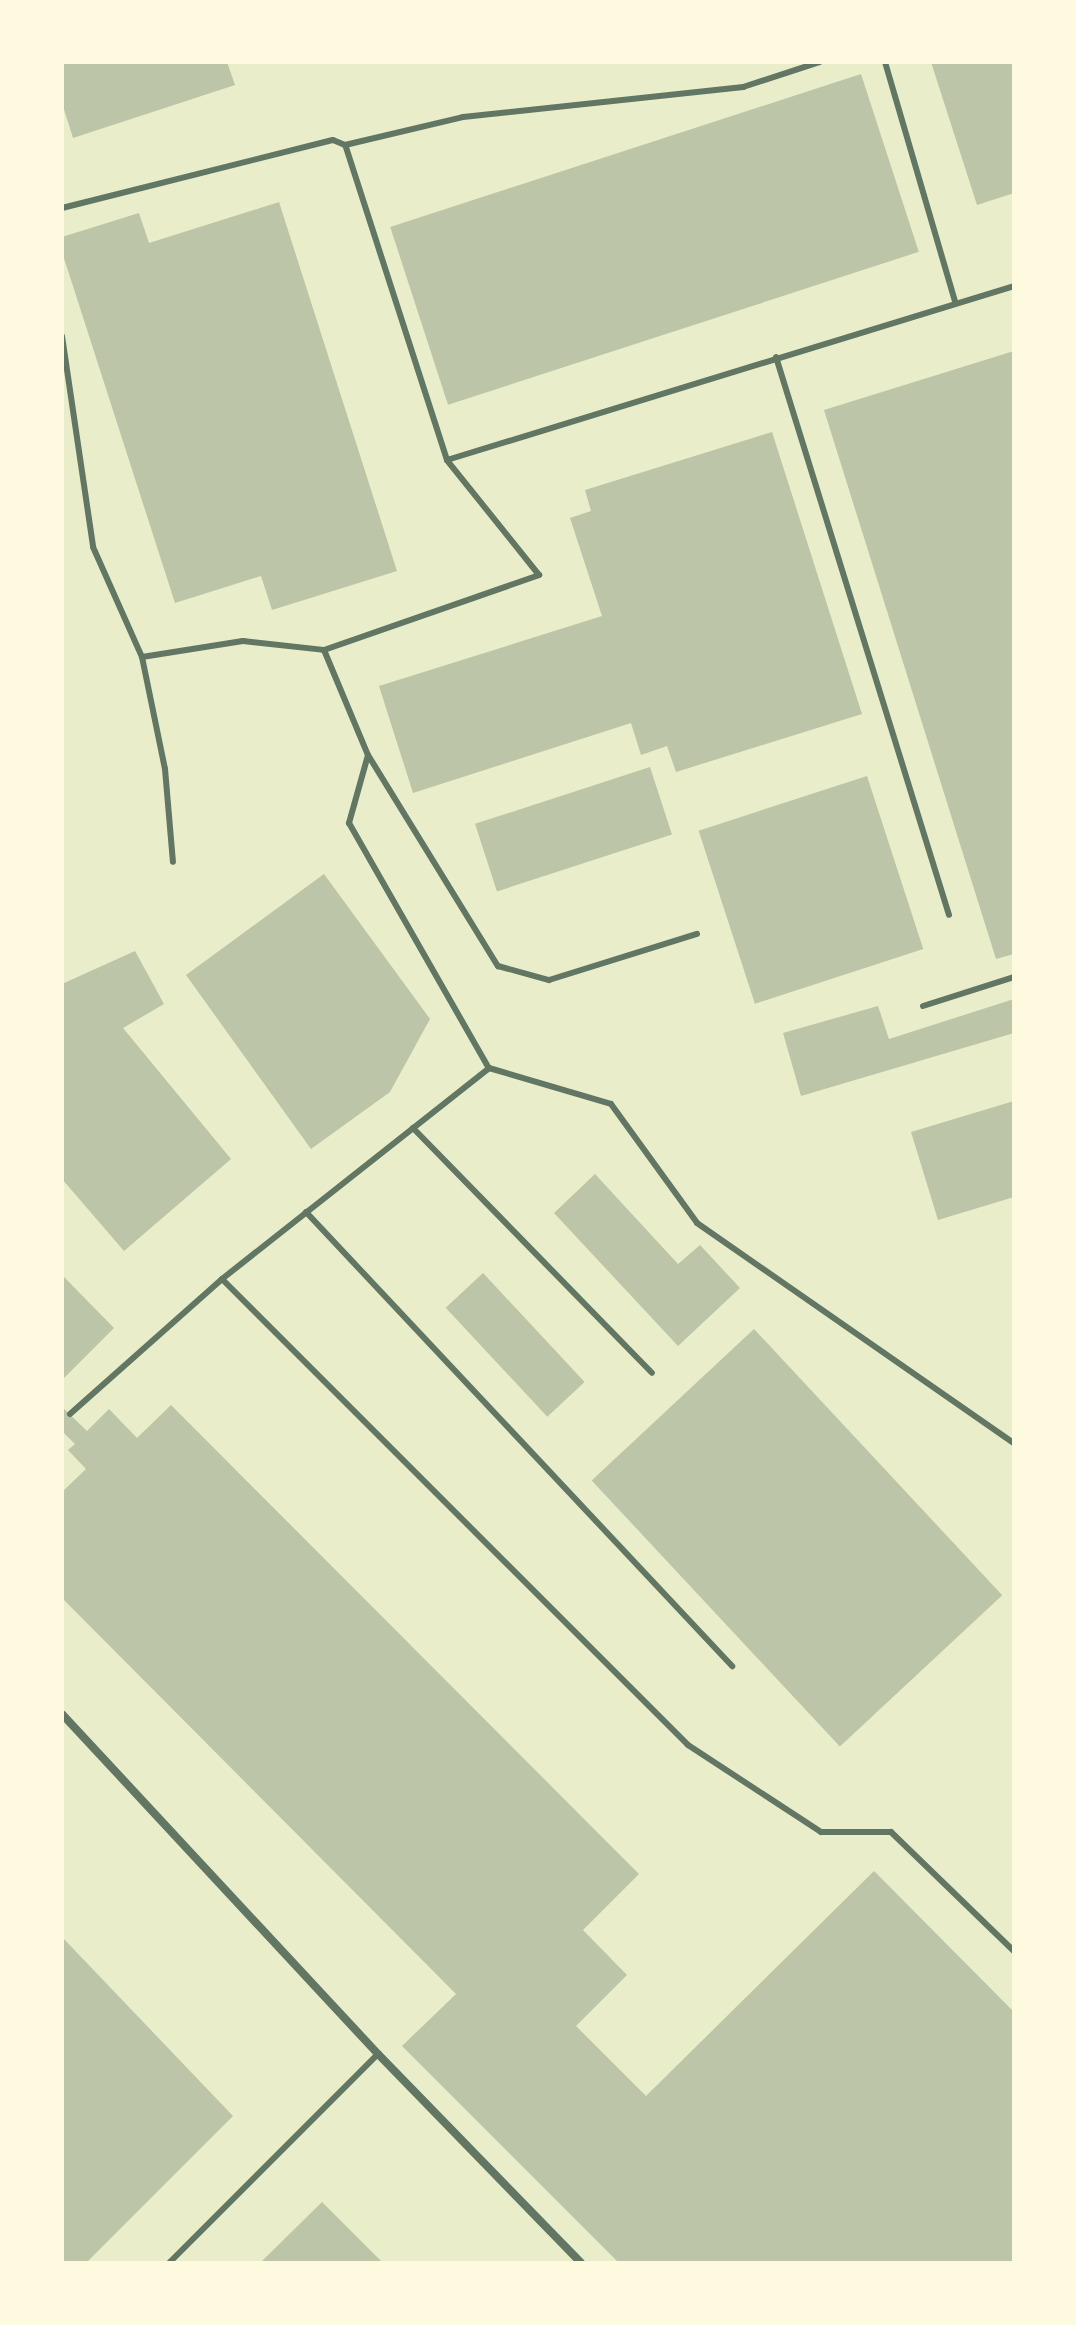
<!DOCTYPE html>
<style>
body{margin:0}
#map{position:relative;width:1076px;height:2325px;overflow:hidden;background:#e9edc9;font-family:Ubuntu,sans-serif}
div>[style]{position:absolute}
.building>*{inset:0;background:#bcc5a7;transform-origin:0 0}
.service>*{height:6px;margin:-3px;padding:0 3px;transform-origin:3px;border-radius:3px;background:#617663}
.minor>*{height:8px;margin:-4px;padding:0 4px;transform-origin:4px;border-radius:4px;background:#617663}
span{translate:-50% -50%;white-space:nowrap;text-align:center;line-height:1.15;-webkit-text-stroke:6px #fefae0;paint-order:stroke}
.frame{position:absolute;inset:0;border:64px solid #fefae0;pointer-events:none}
</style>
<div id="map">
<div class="building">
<i style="clip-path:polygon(62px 62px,227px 62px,235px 85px,73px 138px,62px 103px)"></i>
<i style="clip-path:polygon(931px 62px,1014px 62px,1014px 193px,977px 205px)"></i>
<i style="left:861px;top:74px;width:187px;height:495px;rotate:72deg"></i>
<i style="clip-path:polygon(279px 202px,397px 571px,272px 610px,261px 576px,175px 603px,62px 252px,62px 237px,139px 213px,149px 243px)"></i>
<i style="clip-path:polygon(1014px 351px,1014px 954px,996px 959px,824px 410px)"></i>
<i style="clip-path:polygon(772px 432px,862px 714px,676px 772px,667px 746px,641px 755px,631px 723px,413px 793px,379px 686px,602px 616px,570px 518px,591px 511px,585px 490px)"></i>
<i style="left:650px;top:767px;width:71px;height:184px;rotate:72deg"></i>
<i style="left:867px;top:776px;width:182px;height:177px;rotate:72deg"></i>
<i style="clip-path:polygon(324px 874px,430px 1019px,390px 1092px,311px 1149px,186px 975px)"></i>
<i style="clip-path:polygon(135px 951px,164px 1004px,123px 1028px,231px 1159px,124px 1251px,62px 1179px,62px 984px)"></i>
<i style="clip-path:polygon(1014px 999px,1014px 1033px,801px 1096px,783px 1033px,878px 1006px,889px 1039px)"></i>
<i style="clip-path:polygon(1014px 1101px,1014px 1197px,938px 1220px,911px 1132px)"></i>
<i style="clip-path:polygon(595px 1174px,678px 1264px,700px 1245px,740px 1288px,678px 1346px,554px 1213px)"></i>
<i style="left:483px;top:1273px;width:149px;height:51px;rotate:47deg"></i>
<i style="clip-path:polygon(62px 1275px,114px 1328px,62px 1380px)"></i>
<i style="left:754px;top:1329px;width:364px;height:222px;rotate:47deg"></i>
<i style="clip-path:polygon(171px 1405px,639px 1874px,583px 1930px,627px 1975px,576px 2026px,646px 2096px,874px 1871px,1014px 2012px,1014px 2263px,619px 2263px,402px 2046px,456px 1994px,62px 1598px,62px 1492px,86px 1469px,68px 1450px,75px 1444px,62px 1431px,62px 1407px,87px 1431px,109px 1409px,137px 1438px)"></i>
<i style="clip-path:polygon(62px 1937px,233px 2116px,86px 2263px,62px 2263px)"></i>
<i style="clip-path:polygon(322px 2202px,383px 2263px,260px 2263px)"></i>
</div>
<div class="service">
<i style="left:885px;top:62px;width:250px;rotate:73.7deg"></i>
<i style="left:62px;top:208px;width:279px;rotate:-14.1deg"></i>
<i style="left:333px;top:140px;width:13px;rotate:23deg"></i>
<i style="left:345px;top:145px;width:121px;rotate:-13.3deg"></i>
<i style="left:463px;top:117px;width:282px;rotate:-6.1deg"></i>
<i style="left:743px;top:87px;width:81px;rotate:-18deg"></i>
<i style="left:62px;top:336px;width:213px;rotate:81.6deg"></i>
<i style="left:93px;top:547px;width:120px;rotate:66deg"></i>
<i style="left:142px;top:657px;width:102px;rotate:-9deg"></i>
<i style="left:243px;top:641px;width:81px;rotate:6.3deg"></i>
<i style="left:324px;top:650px;width:228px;rotate:-19.2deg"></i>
<i style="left:539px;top:575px;width:147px;rotate:-128.7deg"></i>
<i style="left:447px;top:460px;width:331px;rotate:-107.9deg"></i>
<i style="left:776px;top:357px;width:584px;rotate:72.77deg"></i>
<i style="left:447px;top:460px;width:593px;rotate:-17.06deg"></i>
<i style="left:324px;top:650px;width:114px;rotate:67.3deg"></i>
<i style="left:368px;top:755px;width:71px;rotate:105.6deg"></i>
<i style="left:349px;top:823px;width:282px;rotate:60.3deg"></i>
<i style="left:489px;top:1068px;width:127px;rotate:16.4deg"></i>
<i style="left:611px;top:1104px;width:147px;rotate:54.1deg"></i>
<i style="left:697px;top:1223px;width:386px;rotate:34.8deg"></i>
<i style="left:142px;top:657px;width:114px;rotate:78.4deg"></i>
<i style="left:165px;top:769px;width:93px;rotate:85.1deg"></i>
<i style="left:368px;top:755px;width:248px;rotate:58.4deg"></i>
<i style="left:498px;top:966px;width:53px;rotate:15.4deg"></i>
<i style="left:549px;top:980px;width:155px;rotate:-17.3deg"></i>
<i style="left:923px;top:1006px;width:96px;rotate:-17.7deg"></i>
<i style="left:413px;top:1128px;width:342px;rotate:45.7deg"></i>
<i style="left:306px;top:1212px;width:623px;rotate:46.82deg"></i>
<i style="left:222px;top:1279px;width:659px;rotate:45deg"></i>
<i style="left:688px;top:1745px;width:159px;rotate:33.2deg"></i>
<i style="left:821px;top:1832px;width:70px"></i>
<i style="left:891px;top:1832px;width:171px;rotate:44.1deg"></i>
<i style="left:70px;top:1414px;width:203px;rotate:-41.6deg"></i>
<i style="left:222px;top:1279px;width:340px;rotate:-38.3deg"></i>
<i style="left:169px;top:2263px;width:296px;rotate:-45deg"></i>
</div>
<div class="minor">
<i style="left:62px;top:1714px;width:464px;rotate:47.1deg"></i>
<i style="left:378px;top:2054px;width:291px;rotate:45.8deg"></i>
</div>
<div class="frame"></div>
</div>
